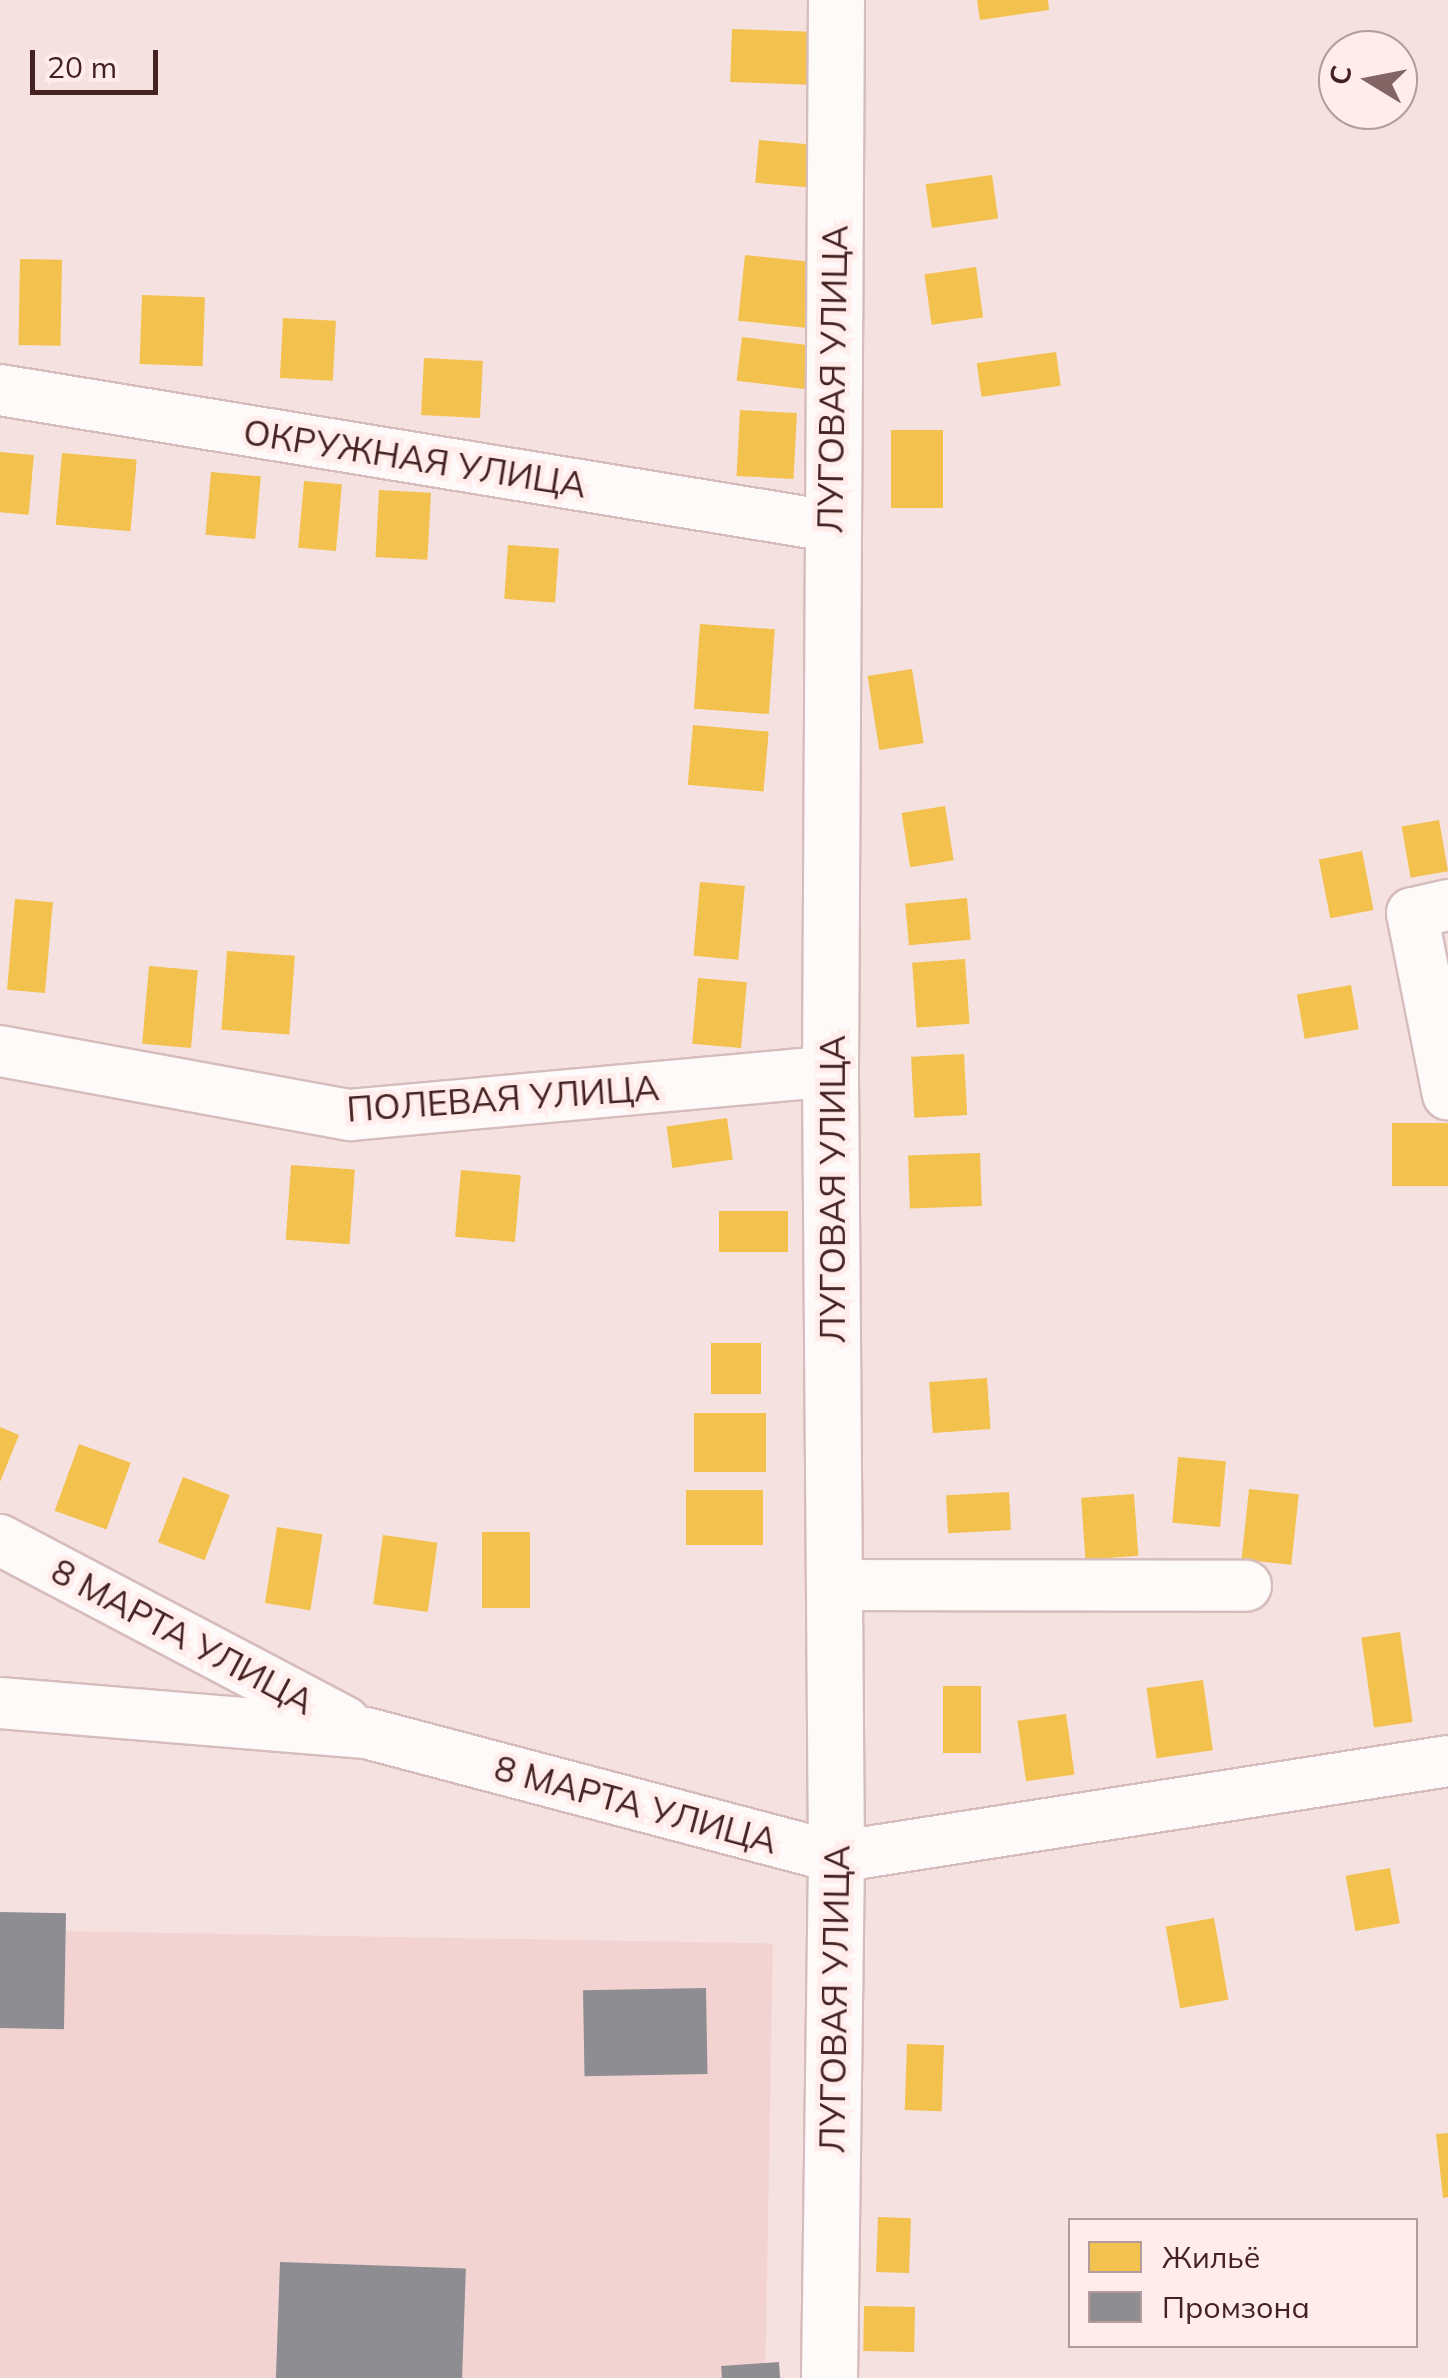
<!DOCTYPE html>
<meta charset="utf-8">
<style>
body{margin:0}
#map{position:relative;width:1448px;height:2378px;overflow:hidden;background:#f6e1e1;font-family:Mulish,sans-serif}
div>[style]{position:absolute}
.built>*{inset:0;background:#f3d3d2;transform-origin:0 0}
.homes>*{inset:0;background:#f2c14e;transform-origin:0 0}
.industry>*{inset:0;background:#8d8d92;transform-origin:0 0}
.roads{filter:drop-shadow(2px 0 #d6bcbc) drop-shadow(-2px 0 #d6bcbc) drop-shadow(0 2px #d6bcbc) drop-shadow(0 -2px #d6bcbc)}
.minor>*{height:50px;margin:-25px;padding:0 25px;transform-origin:25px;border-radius:25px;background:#fefafa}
.tertiary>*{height:55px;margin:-27.5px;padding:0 27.5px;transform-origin:27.5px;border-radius:27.5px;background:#fefafa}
span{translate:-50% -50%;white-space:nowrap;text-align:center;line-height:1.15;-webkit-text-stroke:10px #ffeceb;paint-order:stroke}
.street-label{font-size:35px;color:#452222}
.legend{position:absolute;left:1068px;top:2218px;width:350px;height:130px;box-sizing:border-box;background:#ffeceb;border:2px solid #b59b9b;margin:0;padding:12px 18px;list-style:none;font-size:30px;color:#452222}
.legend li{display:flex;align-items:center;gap:20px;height:50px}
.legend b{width:50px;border:2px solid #b59b9b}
.north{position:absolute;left:1318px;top:30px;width:100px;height:100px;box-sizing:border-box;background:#ffeceb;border:2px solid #b59b9b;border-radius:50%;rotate:280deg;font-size:28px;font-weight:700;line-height:40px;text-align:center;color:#452222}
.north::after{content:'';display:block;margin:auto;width:35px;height:45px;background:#836565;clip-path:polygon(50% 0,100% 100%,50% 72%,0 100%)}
.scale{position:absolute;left:30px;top:50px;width:128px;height:45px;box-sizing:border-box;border:5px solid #452222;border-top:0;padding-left:12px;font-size:30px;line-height:35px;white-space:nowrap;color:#452222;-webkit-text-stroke:8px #ffeceb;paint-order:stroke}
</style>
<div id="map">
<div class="built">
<i style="left:0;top:1930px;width:773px;height:448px;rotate:1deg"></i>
</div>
<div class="homes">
<i style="clip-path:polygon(977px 0,1048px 0,1049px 10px,980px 20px)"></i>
<i style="left:732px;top:29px;width:78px;height:53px;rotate:2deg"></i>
<i style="left:759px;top:140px;width:52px;height:43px;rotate:5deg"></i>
<i style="left:992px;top:175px;width:44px;height:67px;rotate:82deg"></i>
<i style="left:745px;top:255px;width:67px;height:66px;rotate:6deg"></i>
<i style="left:20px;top:259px;width:42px;height:86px;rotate:1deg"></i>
<i style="left:976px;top:267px;width:51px;height:52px;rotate:82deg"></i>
<i style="left:142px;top:295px;width:63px;height:69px;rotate:2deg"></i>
<i style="left:283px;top:318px;width:53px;height:60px;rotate:3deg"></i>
<i style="left:742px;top:337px;width:70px;height:44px;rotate:7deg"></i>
<i style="left:1056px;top:352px;width:34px;height:80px;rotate:82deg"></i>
<i style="left:424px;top:358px;width:59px;height:57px;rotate:3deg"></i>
<i style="left:740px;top:410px;width:57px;height:66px;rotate:3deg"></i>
<i style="left:943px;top:430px;width:78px;height:52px;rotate:90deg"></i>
<i style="left:0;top:452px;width:34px;height:60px;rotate:5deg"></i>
<i style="left:62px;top:453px;width:75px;height:72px;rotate:5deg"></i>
<i style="left:211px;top:472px;width:50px;height:63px;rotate:5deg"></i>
<i style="left:304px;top:481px;width:38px;height:67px;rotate:5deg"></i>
<i style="left:379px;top:490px;width:52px;height:67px;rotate:3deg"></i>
<i style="left:508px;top:545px;width:51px;height:54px;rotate:4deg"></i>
<i style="left:700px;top:624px;width:75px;height:85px;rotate:4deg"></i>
<i style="left:912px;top:669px;width:75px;height:45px;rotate:81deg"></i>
<i style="left:693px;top:725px;width:76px;height:60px;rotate:5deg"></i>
<i style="left:945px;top:806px;width:55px;height:44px;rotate:81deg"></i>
<i style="left:1439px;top:820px;width:52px;height:38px;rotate:80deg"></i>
<i style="left:1362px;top:851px;width:60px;height:44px;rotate:79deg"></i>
<i style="left:700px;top:882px;width:45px;height:74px;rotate:5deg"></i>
<i style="left:967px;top:898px;width:42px;height:62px;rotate:85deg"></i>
<i style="left:15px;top:899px;width:38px;height:91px;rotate:5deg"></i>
<i style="left:227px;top:951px;width:68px;height:79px;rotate:4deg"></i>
<i style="left:965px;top:959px;width:65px;height:53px;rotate:86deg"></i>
<i style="left:149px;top:966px;width:49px;height:78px;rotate:5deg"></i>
<i style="left:698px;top:978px;width:49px;height:66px;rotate:5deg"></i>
<i style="left:1351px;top:985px;width:45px;height:55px;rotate:80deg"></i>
<i style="left:964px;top:1054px;width:61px;height:53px;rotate:87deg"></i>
<i style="left:727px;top:1118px;width:42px;height:61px;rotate:82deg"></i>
<i style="left:1448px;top:1123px;width:63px;height:56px;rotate:90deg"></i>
<i style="left:980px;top:1153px;width:53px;height:72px;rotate:88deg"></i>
<i style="left:291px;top:1165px;width:64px;height:75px;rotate:4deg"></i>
<i style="left:461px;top:1170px;width:60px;height:67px;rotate:5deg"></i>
<i style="left:719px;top:1211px;width:69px;height:41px"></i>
<i style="left:711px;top:1343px;width:50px;height:51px"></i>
<i style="left:987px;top:1378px;width:51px;height:58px;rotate:86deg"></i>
<i style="left:694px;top:1413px;width:72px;height:59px"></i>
<i style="clip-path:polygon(0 1427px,19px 1435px,0 1482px)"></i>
<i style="left:79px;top:1444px;width:55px;height:71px;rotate:20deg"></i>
<i style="left:1178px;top:1457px;width:48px;height:66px;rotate:5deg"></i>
<i style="left:183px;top:1477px;width:50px;height:70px;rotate:21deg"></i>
<i style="left:1249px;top:1489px;width:50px;height:71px;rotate:6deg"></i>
<i style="left:686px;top:1490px;width:77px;height:55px"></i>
<i style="left:1009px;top:1492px;width:38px;height:63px;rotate:87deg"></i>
<i style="left:1134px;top:1494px;width:62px;height:53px;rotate:86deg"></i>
<i style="left:277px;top:1527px;width:46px;height:77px;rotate:9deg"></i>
<i style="left:482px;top:1532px;width:48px;height:76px"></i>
<i style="left:383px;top:1535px;width:55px;height:70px;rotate:8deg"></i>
<i style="left:1400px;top:1632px;width:91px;height:39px;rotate:82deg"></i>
<i style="left:1203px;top:1680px;width:71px;height:57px;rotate:82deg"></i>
<i style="left:943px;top:1686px;width:38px;height:67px"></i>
<i style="left:1066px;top:1714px;width:61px;height:49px;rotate:82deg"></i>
<i style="left:1390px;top:1868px;width:56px;height:45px;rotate:80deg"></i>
<i style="left:1214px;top:1918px;width:83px;height:49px;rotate:80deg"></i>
<i style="left:907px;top:2044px;width:37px;height:66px;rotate:2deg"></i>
<i style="clip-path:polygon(1448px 2133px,1448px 2197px,1443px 2198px,1436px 2134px)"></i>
<i style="left:878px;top:2217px;width:33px;height:55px;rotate:2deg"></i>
<i style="left:864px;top:2306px;width:51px;height:45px;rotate:1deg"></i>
</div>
<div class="industry">
<i style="left:0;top:1912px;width:66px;height:116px;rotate:1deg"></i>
<i style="left:706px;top:1988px;width:86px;height:123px;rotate:89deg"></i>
<i style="left:280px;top:2262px;width:186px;height:116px;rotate:2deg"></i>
<i style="left:779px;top:2362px;width:16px;height:58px;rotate:86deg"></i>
</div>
<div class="roads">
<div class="minor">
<i style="left:0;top:390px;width:841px;rotate:9.31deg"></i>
<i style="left:1448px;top:905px;width:37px;rotate:167deg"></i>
<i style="left:1412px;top:913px;width:185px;rotate:78.8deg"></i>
<i style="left:0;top:1051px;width:356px;rotate:10.4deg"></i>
<i style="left:350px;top:1115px;width:482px;rotate:-5.2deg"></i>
<i style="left:0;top:1540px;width:390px;rotate:27.8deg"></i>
<i style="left:835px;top:1585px;width:411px;rotate:0.1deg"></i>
<i style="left:0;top:1703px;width:367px;rotate:4.7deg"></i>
<i style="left:366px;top:1733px;width:486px;rotate:14.8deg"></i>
<i style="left:836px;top:1857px;width:619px;rotate:-8.91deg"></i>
</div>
<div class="tertiary">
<i style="left:829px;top:2378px;width:521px;rotate:-89.23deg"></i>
<i style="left:836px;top:1857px;width:786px;rotate:-90.44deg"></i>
<i style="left:830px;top:1071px;width:1071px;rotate:-89.68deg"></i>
</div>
</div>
<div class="street-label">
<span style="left:832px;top:379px;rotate:-89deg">ЛУГОВАЯ УЛИЦА</span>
<span style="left:415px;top:458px;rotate:9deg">ОКРУЖНАЯ УЛИЦА</span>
<span style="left:503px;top:1098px;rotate:-4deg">ПОЛЕВАЯ УЛИЦА</span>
<span style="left:832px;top:1189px;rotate:-90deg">ЛУГОВАЯ УЛИЦА</span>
<span style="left:183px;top:1636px;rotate:28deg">8 МАРТА УЛИЦА</span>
<span style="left:636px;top:1804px;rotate:15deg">8 МАРТА УЛИЦА</span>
<span style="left:834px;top:1999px;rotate:-89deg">ЛУГОВАЯ УЛИЦА</span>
</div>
<ul class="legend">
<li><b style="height:28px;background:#f2c14e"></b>Жильё</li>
<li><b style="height:28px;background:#8d8d92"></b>Промзона</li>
</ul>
<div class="north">С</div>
<div class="scale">20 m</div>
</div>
